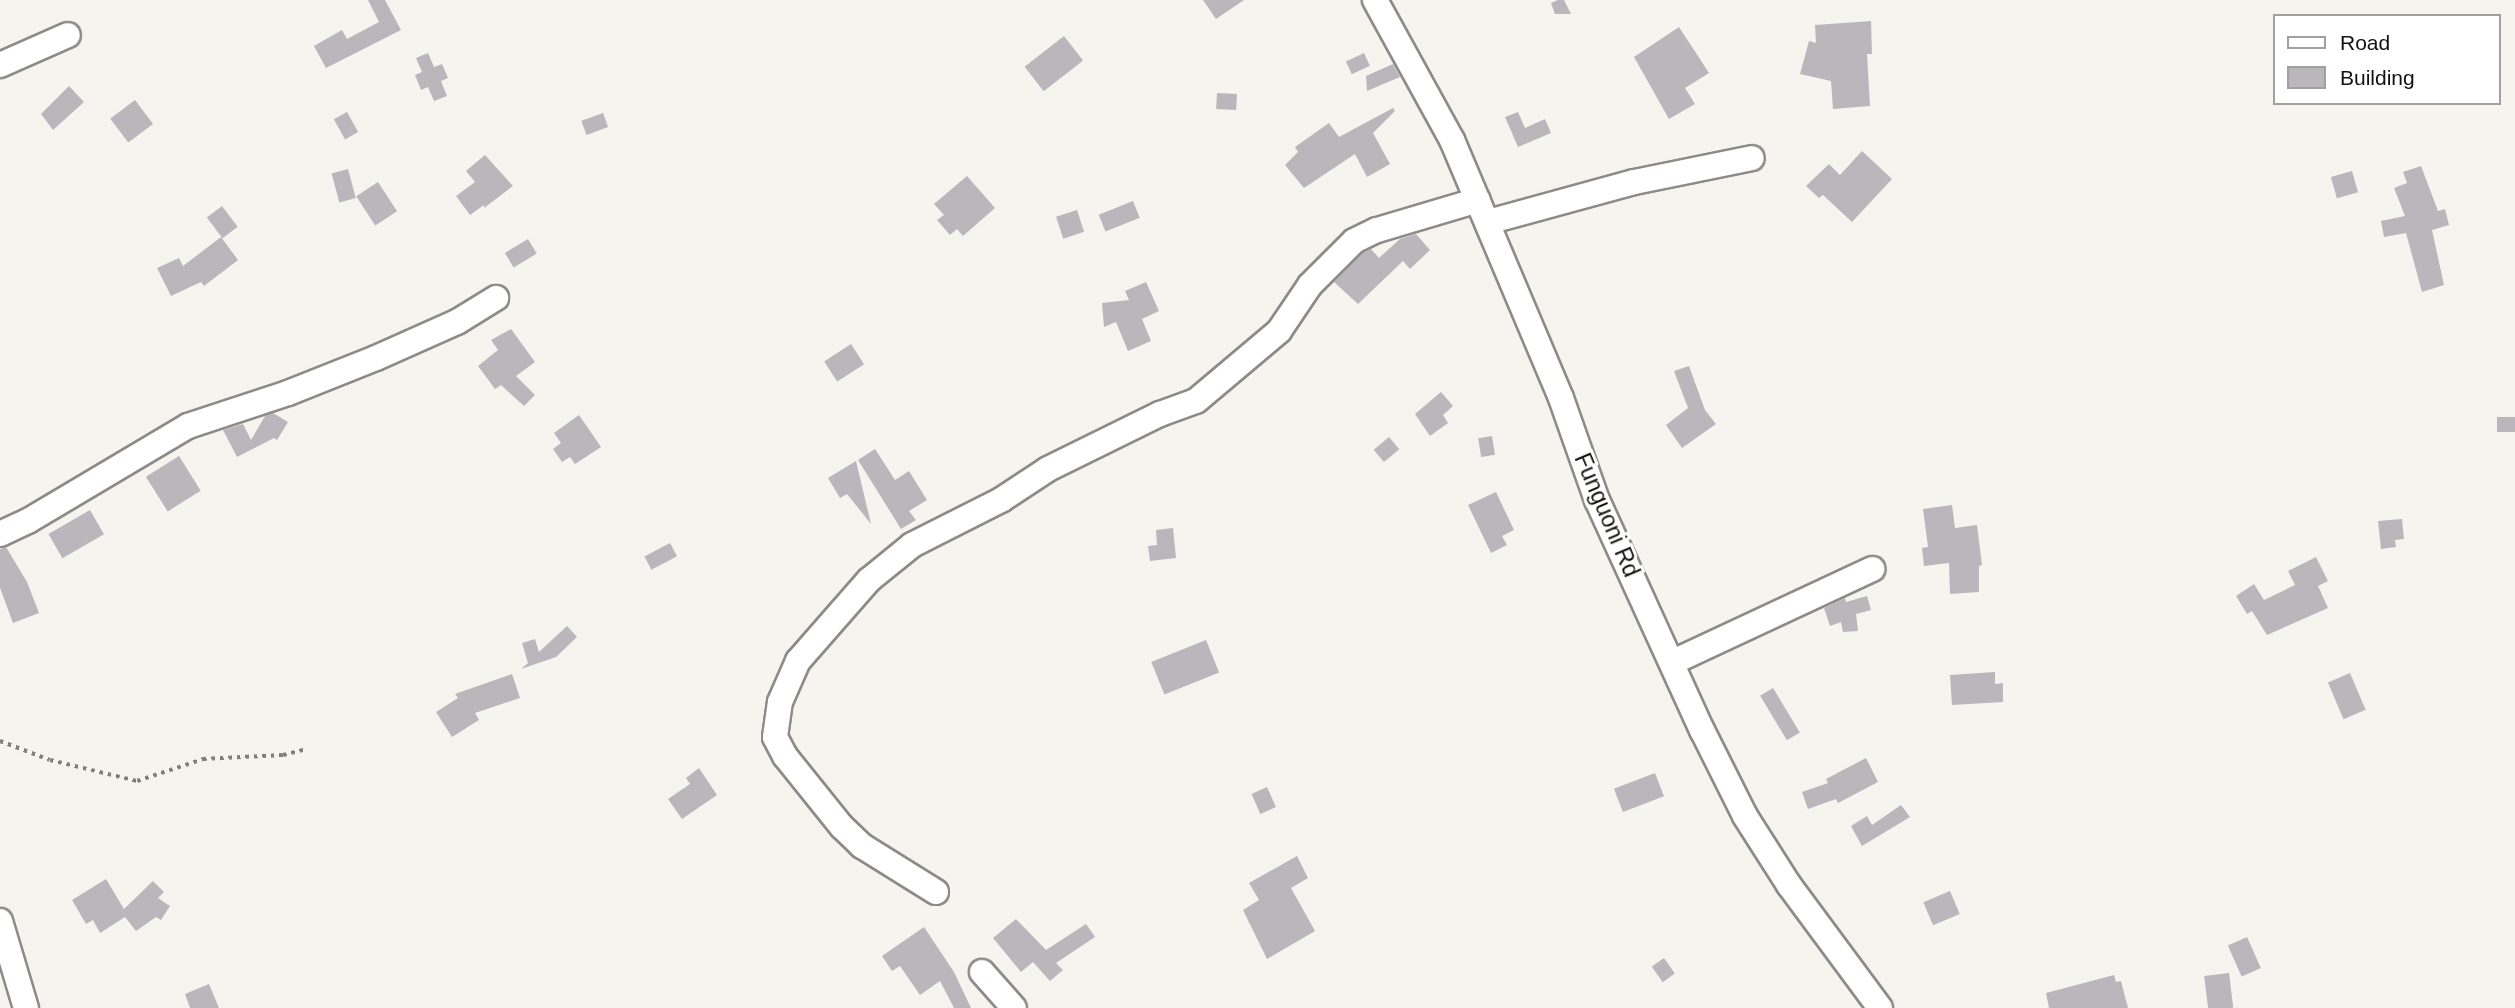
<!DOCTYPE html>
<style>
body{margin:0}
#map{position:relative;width:2515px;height:1008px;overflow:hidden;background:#f6f4ef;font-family:Helvetica,sans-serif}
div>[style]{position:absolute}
.building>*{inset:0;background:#bab6bb;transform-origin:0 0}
.path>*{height:3.5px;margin-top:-1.75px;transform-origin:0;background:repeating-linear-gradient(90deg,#807f7c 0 3.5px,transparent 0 8.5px)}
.roads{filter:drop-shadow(2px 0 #8d8b87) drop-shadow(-2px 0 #8d8b87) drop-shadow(0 2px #8d8b87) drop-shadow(0 -2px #8d8b87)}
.minor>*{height:24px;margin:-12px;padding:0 12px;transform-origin:12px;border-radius:12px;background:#fff}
span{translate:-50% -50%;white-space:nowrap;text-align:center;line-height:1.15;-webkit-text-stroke:6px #fff;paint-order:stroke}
.street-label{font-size:23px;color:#12110f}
.legend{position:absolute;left:2273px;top:14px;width:228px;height:91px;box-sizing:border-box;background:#fff;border:2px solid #a0a09f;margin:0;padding:9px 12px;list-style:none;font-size:21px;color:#12110f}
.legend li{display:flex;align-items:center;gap:14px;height:35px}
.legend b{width:35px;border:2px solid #a0a09f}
</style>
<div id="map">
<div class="building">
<i style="clip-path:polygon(368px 0,385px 0,401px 30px,326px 68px,314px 46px,342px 30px,347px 39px,379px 22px)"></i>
<i style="clip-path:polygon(1203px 0,1244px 0,1216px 19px)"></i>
<i style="clip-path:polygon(1558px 0,1564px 0,1571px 14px,1555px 14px,1551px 3px)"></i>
<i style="clip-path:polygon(1871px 21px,1872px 54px,1867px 54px,1870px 106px,1833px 109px,1831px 81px,1800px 74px,1809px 41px,1816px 43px,1815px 25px)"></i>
<i style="clip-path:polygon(1679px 27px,1709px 73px,1685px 88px,1695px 104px,1669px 119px,1634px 57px)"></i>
<i style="left:1064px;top:36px;width:31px;height:50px;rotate:52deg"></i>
<i style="clip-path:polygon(428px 53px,434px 67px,442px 64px,448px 78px,441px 81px,447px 96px,434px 101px,428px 87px,421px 90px,415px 75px,422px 72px,416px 58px)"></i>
<i style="left:1364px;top:53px;width:14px;height:20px;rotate:65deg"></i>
<i style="clip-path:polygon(1393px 64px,1400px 77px,1367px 91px,1366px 76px)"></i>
<i style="clip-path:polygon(69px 86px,84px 102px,53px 130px,41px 114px)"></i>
<i style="left:1217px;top:93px;width:20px;height:16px;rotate:3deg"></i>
<i style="left:135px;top:100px;width:30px;height:31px;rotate:53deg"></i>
<i style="clip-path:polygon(1393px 108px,1395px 111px,1373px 133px,1390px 164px,1367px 177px,1355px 154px,1304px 188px,1285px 165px,1298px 152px,1295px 147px,1329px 123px,1339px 137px)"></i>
<i style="left:347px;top:112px;width:23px;height:15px;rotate:61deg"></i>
<i style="clip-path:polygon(1518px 112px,1525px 128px,1545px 119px,1551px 133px,1518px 147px,1505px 117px)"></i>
<i style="left:603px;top:113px;width:15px;height:23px;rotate:70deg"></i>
<i style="clip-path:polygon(1862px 151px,1892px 179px,1852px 222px,1823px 195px,1819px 198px,1806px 186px,1829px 164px,1840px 175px)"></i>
<i style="clip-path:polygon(485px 155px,513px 186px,484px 208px,484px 205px,470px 215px,456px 196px,475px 182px,466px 171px)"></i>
<i style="clip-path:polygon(2421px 166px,2438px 211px,2445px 209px,2449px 225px,2432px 230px,2444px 285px,2422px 292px,2406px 233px,2384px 237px,2381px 221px,2405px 216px,2394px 188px,2407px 183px,2403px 172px)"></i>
<i style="left:348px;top:169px;width:30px;height:17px;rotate:75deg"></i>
<i style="left:2352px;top:171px;width:22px;height:22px;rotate:74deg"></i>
<i style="clip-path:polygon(967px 176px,995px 208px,963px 236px,957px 229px,950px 235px,937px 220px,944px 215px,934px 204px)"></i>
<i style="left:378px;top:182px;width:35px;height:26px;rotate:57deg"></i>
<i style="left:1133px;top:201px;width:18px;height:37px;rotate:68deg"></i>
<i style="left:222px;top:206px;width:26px;height:19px;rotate:53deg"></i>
<i style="left:1077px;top:210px;width:23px;height:22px;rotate:72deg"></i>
<i style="clip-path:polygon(1416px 234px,1430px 250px,1410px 269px,1403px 261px,1358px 304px,1334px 282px,1363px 253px,1371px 249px,1379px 258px,1400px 239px)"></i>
<i style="clip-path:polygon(221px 237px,238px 260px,204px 286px,201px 282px,171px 296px,157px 268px,179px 258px,183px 266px)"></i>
<i style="left:528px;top:239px;width:17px;height:27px;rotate:59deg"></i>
<i style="clip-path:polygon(1146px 282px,1159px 311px,1142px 319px,1151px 341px,1128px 351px,1116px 322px,1104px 327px,1102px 303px,1129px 300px,1125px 291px)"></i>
<i style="clip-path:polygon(511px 329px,535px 362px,516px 376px,535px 395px,524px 406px,501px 385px,495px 389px,478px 366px,498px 350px,491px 340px)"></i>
<i style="left:851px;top:344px;width:24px;height:32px;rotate:57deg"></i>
<i style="clip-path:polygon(1689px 366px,1705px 410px,1716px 424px,1682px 448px,1666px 425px,1688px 408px,1674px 371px)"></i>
<i style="clip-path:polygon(1441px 392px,1453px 406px,1443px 415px,1448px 423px,1430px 436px,1415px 414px)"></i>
<i style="clip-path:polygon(273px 413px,288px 422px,277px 440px,274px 438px,237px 457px,223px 430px,243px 424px,251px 440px,265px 416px)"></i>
<i style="clip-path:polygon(579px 415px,601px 447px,575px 464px,570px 457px,562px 462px,553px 449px,561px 443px,554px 433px)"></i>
<i style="left:2515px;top:417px;width:15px;height:18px;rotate:90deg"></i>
<i style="left:1492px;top:436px;width:19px;height:14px;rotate:81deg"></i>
<i style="left:1389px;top:437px;width:16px;height:20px;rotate:50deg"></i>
<i style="clip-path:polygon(875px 449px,895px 480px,909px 471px,927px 500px,909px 511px,916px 520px,901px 529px,858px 460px)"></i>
<i style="left:179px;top:456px;width:41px;height:39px;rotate:58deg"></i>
<i style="clip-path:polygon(856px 461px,871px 524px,847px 494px,840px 498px,828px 478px)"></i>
<i style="clip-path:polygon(1496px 492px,1514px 530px,1502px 536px,1507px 545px,1491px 553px,1468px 505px)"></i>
<i style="clip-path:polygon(1952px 505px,1955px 528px,1977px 525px,1982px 565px,1979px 566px,1979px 592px,1950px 594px,1949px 563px,1924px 566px,1922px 548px,1928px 547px,1923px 509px)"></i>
<i style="left:90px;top:510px;width:28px;height:48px;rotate:60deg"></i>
<i style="clip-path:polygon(2402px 519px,2404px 539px,2395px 540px,2396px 547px,2381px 549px,2378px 521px)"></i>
<i style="clip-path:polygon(1173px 528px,1176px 558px,1150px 561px,1148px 546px,1157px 545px,1156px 530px)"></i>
<i style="left:670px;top:543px;width:15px;height:29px;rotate:62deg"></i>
<i style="clip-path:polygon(6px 547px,27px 582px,39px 613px,13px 623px,0 588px,0 549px)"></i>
<i style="clip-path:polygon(2316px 557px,2328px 581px,2318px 586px,2328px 608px,2267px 635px,2252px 611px,2247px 614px,2236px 596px,2254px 584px,2264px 600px,2295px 585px,2288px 571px)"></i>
<i style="clip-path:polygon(1867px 596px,1871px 610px,1856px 614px,1858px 631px,1843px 632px,1841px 622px,1830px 626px,1824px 608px,1845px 598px,1846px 602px)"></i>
<i style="clip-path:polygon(567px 626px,577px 637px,556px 657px,521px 669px,528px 663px,522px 643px,535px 639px,539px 652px)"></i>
<i style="left:1206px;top:640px;width:35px;height:59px;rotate:68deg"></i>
<i style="clip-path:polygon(1995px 672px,1995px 684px,2003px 683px,2003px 702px,1952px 705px,1950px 675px)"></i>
<i style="left:2350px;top:673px;width:40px;height:24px;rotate:67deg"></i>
<i style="clip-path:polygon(512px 674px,520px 698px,475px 713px,479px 720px,452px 737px,436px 712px,458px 698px,455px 694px)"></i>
<i style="left:1773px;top:688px;width:52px;height:15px;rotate:59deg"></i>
<i style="clip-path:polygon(1866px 758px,1878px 782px,1838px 803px,1836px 799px,1808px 809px,1802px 792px,1828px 783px,1826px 779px)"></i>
<i style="clip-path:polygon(699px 768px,717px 795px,682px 819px,668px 799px,690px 784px,686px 778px)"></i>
<i style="left:1655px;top:773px;width:25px;height:44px;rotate:69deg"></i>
<i style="left:1267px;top:787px;width:22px;height:17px;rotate:66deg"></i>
<i style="clip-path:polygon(1901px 805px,1910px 817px,1862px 846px,1851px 826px,1867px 816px,1872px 825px)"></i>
<i style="clip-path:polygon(1297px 856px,1308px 878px,1291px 888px,1315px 931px,1267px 959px,1243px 910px,1259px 900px,1249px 883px)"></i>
<i style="clip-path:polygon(106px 879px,124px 909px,153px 881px,164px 892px,158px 898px,170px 906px,161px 920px,156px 917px,136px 931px,125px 917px,100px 933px,93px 920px,86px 924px,72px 900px)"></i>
<i style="left:1950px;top:891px;width:25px;height:29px;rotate:67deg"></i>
<i style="clip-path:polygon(1016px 919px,1046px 950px,1086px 924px,1095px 937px,1056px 963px,1063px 970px,1050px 981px,1033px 962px,1021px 972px,993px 938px)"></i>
<i style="clip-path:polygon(924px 927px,954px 972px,971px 1008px,954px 1008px,940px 981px,920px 995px,900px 966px,892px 971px,882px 956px)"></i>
<i style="left:2247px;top:937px;width:34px;height:21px;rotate:66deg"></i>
<i style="left:1664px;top:958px;width:19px;height:15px;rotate:55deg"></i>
<i style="left:2229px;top:973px;width:35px;height:25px;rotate:83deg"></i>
<i style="clip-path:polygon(2114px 975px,2116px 982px,2121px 981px,2128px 1008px,2049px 1008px,2046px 993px)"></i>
<i style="clip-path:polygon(209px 984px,219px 1008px,190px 1008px,185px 994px)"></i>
</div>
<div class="path">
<i style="left:0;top:741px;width:53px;rotate:20.8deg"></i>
<i style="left:50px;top:760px;width:89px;rotate:13.6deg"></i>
<i style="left:137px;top:781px;width:70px;rotate:-18.4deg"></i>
<i style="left:203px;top:759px;width:80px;rotate:-2.9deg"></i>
<i style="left:283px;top:755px;width:21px;rotate:-14deg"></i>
</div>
<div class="roads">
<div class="minor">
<i style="left:1375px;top:0;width:160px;rotate:61.2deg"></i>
<i style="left:1452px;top:140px;width:280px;rotate:67.1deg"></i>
<i style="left:1561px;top:398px;width:108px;rotate:70.6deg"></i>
<i style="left:1597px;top:500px;width:253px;rotate:65.5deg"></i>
<i style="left:1702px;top:730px;width:96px;rotate:63.4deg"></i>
<i style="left:1745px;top:816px;width:82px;rotate:57.5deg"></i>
<i style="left:1789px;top:885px;width:153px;rotate:53.5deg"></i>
<i style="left:0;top:65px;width:74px;rotate:-23.8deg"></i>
<i style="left:1488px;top:222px;width:151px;rotate:-15.3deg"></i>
<i style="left:1634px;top:182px;width:120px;rotate:-11.5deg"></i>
<i style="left:0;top:534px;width:31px;rotate:-25deg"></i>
<i style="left:28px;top:521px;width:186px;rotate:-30.7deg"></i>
<i style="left:188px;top:426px;width:105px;rotate:-18.3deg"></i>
<i style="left:288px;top:393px;width:95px;rotate:-21.7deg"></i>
<i style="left:376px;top:358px;width:89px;rotate:-24deg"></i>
<i style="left:457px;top:322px;width:46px;rotate:-31.6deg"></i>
<i style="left:1673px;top:662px;width:220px;rotate:-25deg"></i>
<i style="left:936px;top:892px;width:87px;rotate:-148.1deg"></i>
<i style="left:862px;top:846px;width:28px;rotate:-136deg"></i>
<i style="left:842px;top:827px;width:91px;rotate:-128.8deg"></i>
<i style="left:785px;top:756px;width:21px;rotate:-118deg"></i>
<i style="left:775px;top:737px;width:35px;rotate:-82deg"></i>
<i style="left:780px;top:702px;width:45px;rotate:-66.3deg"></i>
<i style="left:798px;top:661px;width:108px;rotate:-48.8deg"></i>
<i style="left:869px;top:580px;width:55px;rotate:-39.1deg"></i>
<i style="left:912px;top:545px;width:100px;rotate:-26.8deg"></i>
<i style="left:1001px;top:500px;width:56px;rotate:-33.4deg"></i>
<i style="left:1048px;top:469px;width:125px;rotate:-26.2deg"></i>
<i style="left:1160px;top:414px;width:38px;rotate:-20deg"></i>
<i style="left:1196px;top:401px;width:109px;rotate:-40.1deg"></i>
<i style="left:1279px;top:331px;width:55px;rotate:-56deg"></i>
<i style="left:1310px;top:285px;width:62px;rotate:-45deg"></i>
<i style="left:1354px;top:241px;width:25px;rotate:-26deg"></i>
<i style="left:1377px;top:230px;width:105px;rotate:-16.5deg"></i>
<i style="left:0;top:921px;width:91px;rotate:73.4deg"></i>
<i style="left:982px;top:972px;width:48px;rotate:48.4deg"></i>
</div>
</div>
<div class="street-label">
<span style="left:1607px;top:515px;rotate:67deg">Funguoni Rd</span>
</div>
<ul class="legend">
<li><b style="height:9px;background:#fff"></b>Road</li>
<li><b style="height:19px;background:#bab6bb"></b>Building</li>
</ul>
</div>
